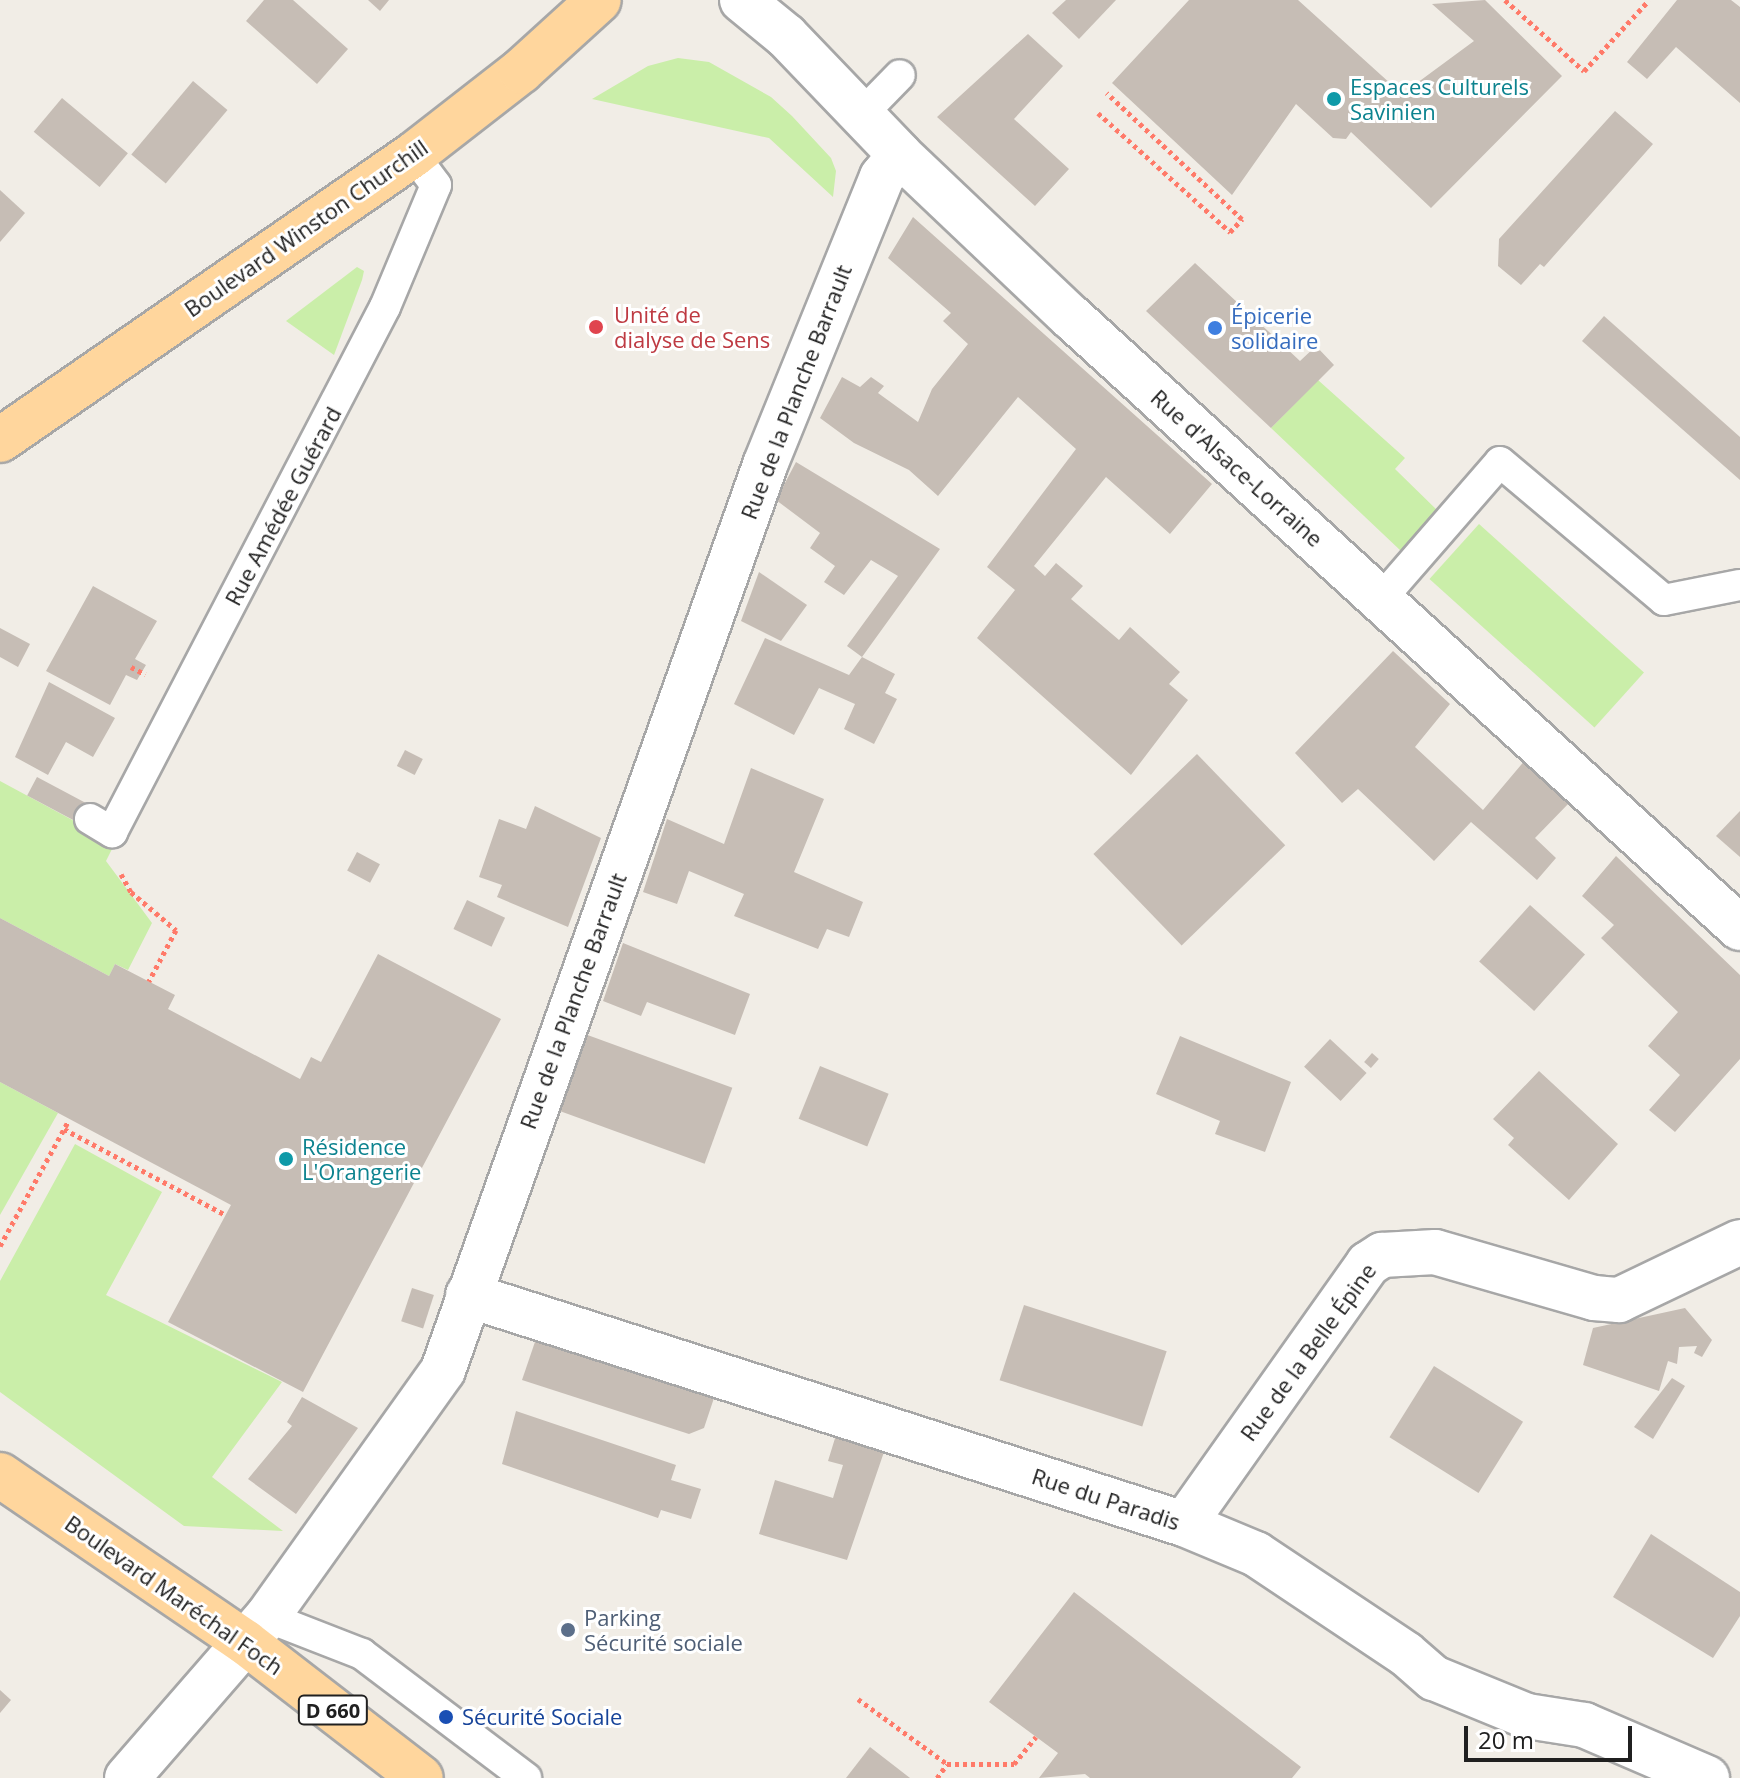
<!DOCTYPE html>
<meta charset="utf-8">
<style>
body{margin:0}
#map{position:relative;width:1740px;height:1778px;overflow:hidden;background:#f1ede6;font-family:"Open Sans",sans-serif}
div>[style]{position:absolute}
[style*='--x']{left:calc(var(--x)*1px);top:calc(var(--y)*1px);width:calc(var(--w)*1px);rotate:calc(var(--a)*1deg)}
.grass>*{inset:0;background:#caeea9;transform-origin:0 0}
.building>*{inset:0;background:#c6bdb5;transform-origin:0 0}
.path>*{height:5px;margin-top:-2.5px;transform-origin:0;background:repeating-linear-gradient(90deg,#ff7a69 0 4px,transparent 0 8px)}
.roads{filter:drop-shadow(2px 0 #a7a7a7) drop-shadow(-2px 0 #a7a7a7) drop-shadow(0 2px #a7a7a7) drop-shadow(0 -2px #a7a7a7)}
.service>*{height:30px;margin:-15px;padding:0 15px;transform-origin:15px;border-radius:15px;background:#fff}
.minor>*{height:44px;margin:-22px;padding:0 22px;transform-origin:22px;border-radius:22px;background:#fff}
.tertiary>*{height:44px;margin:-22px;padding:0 22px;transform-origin:22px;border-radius:22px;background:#fff}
.primary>*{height:44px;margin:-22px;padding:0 22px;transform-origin:22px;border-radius:22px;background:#ffd69d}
.dots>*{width:22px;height:22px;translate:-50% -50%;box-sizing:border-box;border:4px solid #fff;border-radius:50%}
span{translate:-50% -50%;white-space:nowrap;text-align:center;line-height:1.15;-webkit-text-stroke:6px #fff;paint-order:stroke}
.shield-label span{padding:2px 6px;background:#fff;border:2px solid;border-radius:6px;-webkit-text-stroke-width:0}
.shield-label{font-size:20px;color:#202020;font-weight:700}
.culture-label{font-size:22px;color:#0d838f}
.left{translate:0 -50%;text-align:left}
.street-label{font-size:22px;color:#202020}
.health-label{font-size:22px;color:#be3a42}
.shop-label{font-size:22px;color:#366cbe}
.service-label{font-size:22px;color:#4e5e75}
.transit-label{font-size:22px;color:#164399}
.scale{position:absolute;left:1464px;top:1726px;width:168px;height:36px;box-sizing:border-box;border:4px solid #202020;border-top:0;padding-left:10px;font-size:24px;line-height:28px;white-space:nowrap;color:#202020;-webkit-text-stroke:6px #fff;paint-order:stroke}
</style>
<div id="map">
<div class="grass">
<i style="clip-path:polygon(678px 58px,709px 62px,771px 97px,792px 116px,831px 158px,836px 171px,833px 197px,769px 138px,592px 99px,648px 66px)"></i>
<i style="clip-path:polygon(357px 267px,364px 271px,362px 280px,334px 355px,286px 321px)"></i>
<i style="clip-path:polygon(1318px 380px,1405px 458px,1395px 469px,1439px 512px,1401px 551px,1271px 428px)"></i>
<i style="left:1479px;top:524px;width:222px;height:74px;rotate:42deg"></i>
<i style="clip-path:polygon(0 781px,115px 843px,106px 861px,152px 923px,128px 970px,115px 964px,109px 976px,0 918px)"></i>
<i style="clip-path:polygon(0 1082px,58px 1113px,0 1215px)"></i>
<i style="clip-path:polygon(75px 1144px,162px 1192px,106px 1295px,282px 1382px,212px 1477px,283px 1531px,184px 1526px,0 1392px,0 1281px)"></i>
</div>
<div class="building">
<i style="clip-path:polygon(264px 0,293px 0,348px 49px,317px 84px,246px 21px)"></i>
<i style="clip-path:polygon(368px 0,389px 0,380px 11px)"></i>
<i style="clip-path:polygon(1066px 0,1116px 0,1079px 39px,1052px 13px)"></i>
<i style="clip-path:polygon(1189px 0,1298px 0,1402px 94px,1474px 41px,1432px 4px,1485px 0,1562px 76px,1431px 208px,1351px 132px,1346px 139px,1333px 138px,1296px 104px,1232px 195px,1112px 83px)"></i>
<i style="clip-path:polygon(1677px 0,1731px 0,1740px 7px,1740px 103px,1676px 47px,1647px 79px,1627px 62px)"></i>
<i style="clip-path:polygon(1028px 34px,1063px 66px,1014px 119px,1069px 169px,1035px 206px,937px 117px)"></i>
<i style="left:193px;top:81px;width:45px;height:96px;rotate:40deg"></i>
<i style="left:62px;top:98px;width:86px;height:44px;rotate:40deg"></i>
<i style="clip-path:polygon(1615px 111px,1653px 144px,1544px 267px,1540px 264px,1521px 285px,1498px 266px,1499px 239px)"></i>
<i style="clip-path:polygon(0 190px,25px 213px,0 242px)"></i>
<i style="clip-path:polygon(913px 217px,1212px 484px,1170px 534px,1106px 477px,1034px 566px,1045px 576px,1056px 563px,1083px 586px,1071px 599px,1119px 640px,1130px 627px,1180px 672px,1169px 684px,1188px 700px,1131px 775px,977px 638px,1015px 590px,987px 567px,1076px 449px,1018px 397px,938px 496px,909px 470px,854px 443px,820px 418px,842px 377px,860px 387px,871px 377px,884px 386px,878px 393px,918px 422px,932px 389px,968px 344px,943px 321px,951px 313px,888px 258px)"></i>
<i style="clip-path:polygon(1195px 263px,1300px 361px,1316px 346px,1334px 365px,1271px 428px,1146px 311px)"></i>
<i style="clip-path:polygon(1604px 316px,1740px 437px,1740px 480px,1582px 341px)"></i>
<i style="clip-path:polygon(796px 462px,940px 549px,862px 657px,847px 646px,898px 576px,871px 560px,844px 595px,824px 582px,835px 566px,810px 548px,820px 533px,776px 500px)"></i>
<i style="clip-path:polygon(759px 572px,807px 605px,781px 641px,741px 621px)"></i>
<i style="clip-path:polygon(93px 586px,157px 621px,135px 659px,146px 665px,137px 680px,126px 675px,110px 705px,46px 671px)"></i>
<i style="clip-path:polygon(0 628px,30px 644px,18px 667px,0 657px)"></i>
<i style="clip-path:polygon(765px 638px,849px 675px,862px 657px,895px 674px,885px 693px,897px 699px,874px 744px,844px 729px,855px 704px,819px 688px,794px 735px,734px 704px)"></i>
<i style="clip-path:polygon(1393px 651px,1450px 704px,1415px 747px,1483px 810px,1526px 759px,1570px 802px,1535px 838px,1556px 858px,1537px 880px,1471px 822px,1434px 861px,1358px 789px,1342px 803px,1295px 753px)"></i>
<i style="clip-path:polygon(49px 682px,115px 718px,93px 757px,66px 742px,48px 775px,15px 757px)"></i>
<i style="left:405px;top:750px;width:20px;height:18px;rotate:27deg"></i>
<i style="left:1197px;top:754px;width:127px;height:144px;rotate:46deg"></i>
<i style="clip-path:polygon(751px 768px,824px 799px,794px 872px,863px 902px,849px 937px,827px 929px,818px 949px,734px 916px,744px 894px,689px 871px,677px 904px,643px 892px,667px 819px,724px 844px)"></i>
<i style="left:37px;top:777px;width:67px;height:21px;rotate:28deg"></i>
<i style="clip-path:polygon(535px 806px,601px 838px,568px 927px,497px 897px,502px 885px,479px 877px,499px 819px,526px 829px)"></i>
<i style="clip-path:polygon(1740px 811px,1740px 857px,1716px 836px)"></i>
<i style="left:357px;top:852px;width:26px;height:21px;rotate:28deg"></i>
<i style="clip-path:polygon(1616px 856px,1740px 975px,1740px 1059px,1675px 1132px,1649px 1110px,1680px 1075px,1648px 1046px,1678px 1012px,1601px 938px,1614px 925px,1582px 896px)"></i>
<i style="left:467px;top:900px;width:42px;height:32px;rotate:25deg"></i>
<i style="left:1530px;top:905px;width:74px;height:76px;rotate:42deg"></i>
<i style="clip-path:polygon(0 918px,109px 976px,115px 964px,175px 995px,168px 1009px,300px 1079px,311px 1057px,321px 1062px,378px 954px,501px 1019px,303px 1392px,168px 1322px,231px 1205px,0 1082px)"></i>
<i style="clip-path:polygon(623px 943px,750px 994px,735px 1035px,647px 1002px,641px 1016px,603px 1001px)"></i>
<i style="left:582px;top:1033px;width:160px;height:81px;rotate:20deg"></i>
<i style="clip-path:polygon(1180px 1036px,1291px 1082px,1265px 1152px,1215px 1134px,1220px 1121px,1156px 1094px)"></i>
<i style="left:1330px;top:1039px;width:50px;height:38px;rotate:43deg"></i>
<i style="left:1372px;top:1053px;width:9px;height:12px;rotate:41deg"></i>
<i style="left:820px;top:1066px;width:74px;height:57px;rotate:22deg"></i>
<i style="clip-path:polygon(1539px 1071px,1618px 1144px,1569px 1200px,1508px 1145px,1514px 1138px,1493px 1119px)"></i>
<i style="left:412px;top:1288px;width:23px;height:35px;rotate:18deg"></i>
<i style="left:1024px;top:1305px;width:150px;height:79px;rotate:18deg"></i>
<i style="clip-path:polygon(1685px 1308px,1712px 1340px,1702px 1357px,1694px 1353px,1697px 1346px,1679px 1347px,1677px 1364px,1668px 1361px,1659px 1391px,1583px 1365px,1593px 1328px)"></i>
<i style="clip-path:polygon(537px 1336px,715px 1395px,704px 1428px,689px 1434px,522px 1380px)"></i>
<i style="left:1434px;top:1366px;width:105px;height:84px;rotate:32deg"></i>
<i style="clip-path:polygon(1672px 1378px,1685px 1386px,1653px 1439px,1634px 1427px)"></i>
<i style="clip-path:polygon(302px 1397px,358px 1428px,296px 1514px,248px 1479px,292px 1426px,287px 1422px)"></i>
<i style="clip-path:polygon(516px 1411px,676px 1465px,671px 1480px,701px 1489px,691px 1519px,661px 1510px,658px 1518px,502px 1464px)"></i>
<i style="clip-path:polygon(836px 1435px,884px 1452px,847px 1560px,759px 1534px,775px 1480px,833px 1498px,843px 1465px,828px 1461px)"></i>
<i style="clip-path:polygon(1651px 1534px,1740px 1592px,1740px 1616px,1713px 1658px,1613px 1597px)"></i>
<i style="clip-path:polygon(1074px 1592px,1301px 1767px,1292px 1778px,1090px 1778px,1085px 1774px,1039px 1778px,1058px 1753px,989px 1702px)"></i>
<i style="clip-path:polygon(0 1690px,11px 1700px,0 1713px)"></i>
<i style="clip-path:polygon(870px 1747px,910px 1778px,846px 1778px)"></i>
</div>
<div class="path">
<i style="--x:1505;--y:0;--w:106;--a:41.9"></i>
<i style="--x:1584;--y:71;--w:96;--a:-47.5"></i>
<i style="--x:1098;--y:113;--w:178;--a:42"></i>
<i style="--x:1230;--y:232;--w:18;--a:-47"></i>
<i style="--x:1242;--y:219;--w:185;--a:-137"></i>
<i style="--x:131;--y:667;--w:16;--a:27"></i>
<i style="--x:121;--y:874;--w:21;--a:61"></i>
<i style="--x:131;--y:892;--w:59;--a:40.2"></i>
<i style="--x:176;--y:930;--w:58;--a:117.9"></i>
<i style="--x:64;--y:1129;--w:181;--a:28"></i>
<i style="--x:0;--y:1246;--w:141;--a:-61.3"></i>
<i style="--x:858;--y:1699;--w:110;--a:36.1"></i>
<i style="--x:947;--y:1764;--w:67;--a:0"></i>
<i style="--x:1014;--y:1764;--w:35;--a:-51"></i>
<i style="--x:937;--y:1778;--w:17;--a:-54"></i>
</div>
<div class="roads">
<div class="service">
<i style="--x:862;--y:114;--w:54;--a:-45.7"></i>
<i style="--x:1381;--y:599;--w:181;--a:-49"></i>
<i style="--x:1500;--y:462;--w:214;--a:40.1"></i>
<i style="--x:1664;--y:600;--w:77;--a:-11.2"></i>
<i style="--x:90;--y:819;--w:26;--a:31"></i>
<i style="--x:112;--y:832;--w:592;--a:-62.53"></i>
<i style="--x:385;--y:307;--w:132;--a:-67.3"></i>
<i style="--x:436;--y:185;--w:38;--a:-127"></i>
<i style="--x:267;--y:1617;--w:102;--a:21.3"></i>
<i style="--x:362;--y:1654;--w:206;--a:37.1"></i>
</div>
<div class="minor">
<i style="--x:468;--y:1295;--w:752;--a:17.74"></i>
<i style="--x:1184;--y:1524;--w:78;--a:22.6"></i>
<i style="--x:1256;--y:1554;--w:180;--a:33.7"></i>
<i style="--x:1406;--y:1654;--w:37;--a:41"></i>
<i style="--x:1434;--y:1678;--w:100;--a:22.2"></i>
<i style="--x:1527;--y:1716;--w:58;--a:9"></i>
<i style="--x:1584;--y:1725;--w:134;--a:23.3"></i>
<i style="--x:1184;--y:1524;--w:319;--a:-54.7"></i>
<i style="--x:1368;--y:1264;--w:17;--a:-33"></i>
<i style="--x:1382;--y:1255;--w:53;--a:-3.2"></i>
<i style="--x:1435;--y:1252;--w:166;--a:16.1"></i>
<i style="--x:1594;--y:1298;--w:25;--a:5"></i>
<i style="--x:1619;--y:1300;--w:134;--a:-25.6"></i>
<i style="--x:127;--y:1778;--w:213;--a:-49"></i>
<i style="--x:267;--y:1617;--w:303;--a:-54.5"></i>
<i style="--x:443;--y:1370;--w:961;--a:-70.41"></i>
<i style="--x:765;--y:465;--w:311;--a:-67.9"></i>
<i style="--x:882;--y:177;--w:28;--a:-51"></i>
</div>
<div class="tertiary">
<i style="--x:742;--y:0;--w:57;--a:39.3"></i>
<i style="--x:786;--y:36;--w:165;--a:46.2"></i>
<i style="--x:900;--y:155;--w:236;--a:43.5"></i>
<i style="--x:1071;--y:317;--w:906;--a:42.41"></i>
</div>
<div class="primary">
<i style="--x:0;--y:440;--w:502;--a:-34.61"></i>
<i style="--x:413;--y:155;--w:137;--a:-37.9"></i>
<i style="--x:521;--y:71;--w:105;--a:-42.3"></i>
<i style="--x:0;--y:1475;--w:297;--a:34.3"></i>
<i style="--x:245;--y:1642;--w:222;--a:37.7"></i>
</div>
</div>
<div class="dots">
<i style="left:1334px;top:99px;background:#0f9aa8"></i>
<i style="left:596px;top:327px;background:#e0444e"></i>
<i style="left:1215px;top:328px;background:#3f7fe0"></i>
<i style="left:286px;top:1159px;background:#0f9aa8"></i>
<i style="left:568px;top:1630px;background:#5c6f8a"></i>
<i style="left:446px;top:1717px;background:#1a4fb4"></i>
</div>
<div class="shield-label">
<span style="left:333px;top:1710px">D 660</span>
</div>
<div class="culture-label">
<span class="left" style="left:1350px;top:99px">Espaces Culturels<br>Savinien</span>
<span class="left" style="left:302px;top:1159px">Résidence<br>L'Orangerie</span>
</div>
<div class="street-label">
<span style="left:306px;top:228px;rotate:-35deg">Boulevard Winston Churchill</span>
<span style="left:796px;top:392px;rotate:-69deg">Rue de la Planche Barrault</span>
<span style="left:1237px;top:468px;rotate:42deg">Rue d'Alsace-Lorraine</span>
<span style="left:283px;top:506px;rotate:-62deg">Rue Amédée Guérard</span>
<span style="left:573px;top:1001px;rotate:-70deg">Rue de la Planche Barrault</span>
<span style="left:1308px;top:1352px;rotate:-54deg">Rue de la Belle Épine</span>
<span style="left:1106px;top:1499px;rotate:18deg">Rue du Paradis</span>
<span style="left:174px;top:1595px;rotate:35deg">Boulevard Maréchal Foch</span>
</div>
<div class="health-label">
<span class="left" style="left:614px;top:327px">Unité de<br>dialyse de Sens</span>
</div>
<div class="shop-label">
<span class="left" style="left:1231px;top:328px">Épicerie<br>solidaire</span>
</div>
<div class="service-label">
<span class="left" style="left:584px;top:1630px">Parking<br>Sécurité sociale</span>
</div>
<div class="transit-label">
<span class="left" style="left:462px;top:1717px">Sécurité Sociale</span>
</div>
<div class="scale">20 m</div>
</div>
